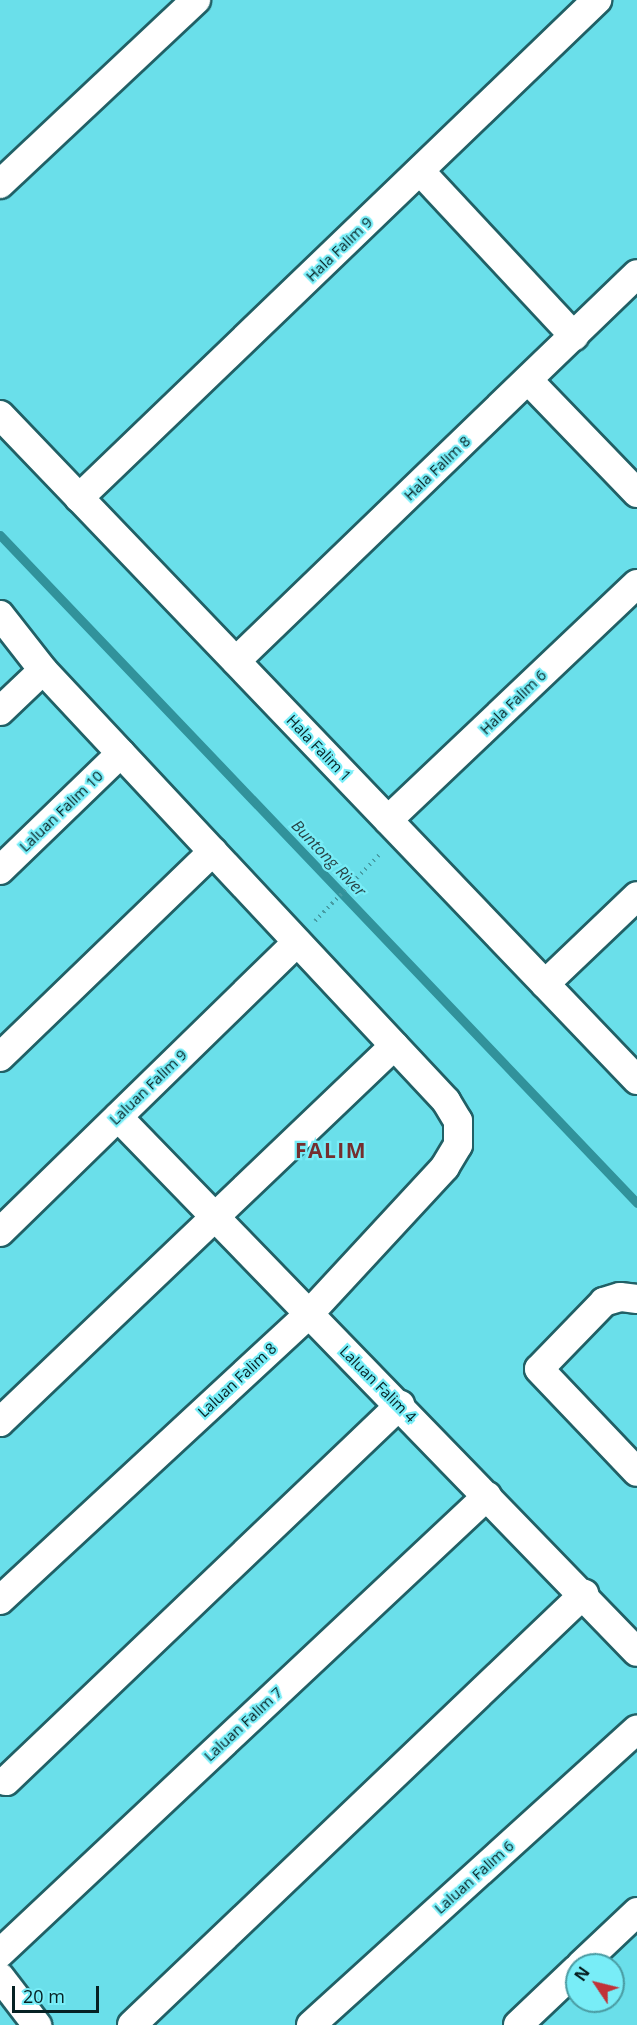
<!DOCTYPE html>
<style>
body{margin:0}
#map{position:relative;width:637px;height:2025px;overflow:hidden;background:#6adfea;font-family:"Open Sans",sans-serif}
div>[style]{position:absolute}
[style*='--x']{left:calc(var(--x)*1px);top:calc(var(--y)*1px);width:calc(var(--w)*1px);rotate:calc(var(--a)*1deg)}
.stream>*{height:9px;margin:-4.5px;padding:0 4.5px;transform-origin:4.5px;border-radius:4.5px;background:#31929b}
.path>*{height:4px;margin-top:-2px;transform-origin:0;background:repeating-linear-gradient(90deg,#479ca4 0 1.5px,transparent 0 6px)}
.roads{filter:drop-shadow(2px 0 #216066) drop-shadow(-2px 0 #216066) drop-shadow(0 2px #216066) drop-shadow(0 -2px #216066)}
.minor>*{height:28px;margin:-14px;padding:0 14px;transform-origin:14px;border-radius:14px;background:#fff}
span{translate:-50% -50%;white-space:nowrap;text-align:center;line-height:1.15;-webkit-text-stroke:4.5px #78edf7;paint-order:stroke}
.street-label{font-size:15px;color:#062123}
.water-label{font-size:16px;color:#284548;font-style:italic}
.district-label{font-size:21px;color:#752e2e;font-weight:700;letter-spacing:1.5px}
.north{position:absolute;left:565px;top:1953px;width:60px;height:60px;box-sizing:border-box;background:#78edf7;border:2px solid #4a9ba2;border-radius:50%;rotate:305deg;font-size:16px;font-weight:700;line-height:24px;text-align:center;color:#062123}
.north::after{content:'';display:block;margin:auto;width:21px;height:27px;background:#c13238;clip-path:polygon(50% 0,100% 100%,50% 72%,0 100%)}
.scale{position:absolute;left:12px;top:1986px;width:87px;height:27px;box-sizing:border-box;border:3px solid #062123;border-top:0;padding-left:8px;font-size:18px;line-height:21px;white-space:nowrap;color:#062123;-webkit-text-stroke:4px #78edf7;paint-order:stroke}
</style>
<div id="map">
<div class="stream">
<i style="--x:0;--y:535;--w:923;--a:46.36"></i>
</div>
<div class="path">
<i style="--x:315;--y:921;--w:95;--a:-45.9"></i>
</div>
<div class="roads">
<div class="minor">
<i style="--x:420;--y:171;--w:226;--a:47"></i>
<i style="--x:0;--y:184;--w:269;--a:-43.2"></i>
<i style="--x:528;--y:380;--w:157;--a:46"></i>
<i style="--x:0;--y:415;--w:921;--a:46.23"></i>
<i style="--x:79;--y:498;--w:719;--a:-43.87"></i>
<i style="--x:0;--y:615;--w:70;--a:52"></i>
<i style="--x:43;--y:670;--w:590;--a:46.92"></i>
<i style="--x:446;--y:1101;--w:23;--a:59"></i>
<i style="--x:458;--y:1121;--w:24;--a:90"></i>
<i style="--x:458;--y:1145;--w:26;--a:121"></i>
<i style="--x:445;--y:1167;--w:200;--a:132.8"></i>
<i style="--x:309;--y:1314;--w:421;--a:137.2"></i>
<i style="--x:236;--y:661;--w:557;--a:-43.98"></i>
<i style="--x:0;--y:711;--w:59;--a:-43.6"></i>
<i style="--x:388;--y:820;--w:343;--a:-43.5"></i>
<i style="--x:0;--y:870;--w:168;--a:-44"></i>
<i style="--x:545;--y:984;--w:127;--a:-43.7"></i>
<i style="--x:0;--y:1057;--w:296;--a:-44"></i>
<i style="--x:118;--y:1117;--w:745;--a:45.87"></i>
<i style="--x:0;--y:1232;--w:415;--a:-44.3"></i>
<i style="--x:637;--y:1299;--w:17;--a:-173"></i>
<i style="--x:620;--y:1297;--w:17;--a:163"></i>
<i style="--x:604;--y:1302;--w:93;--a:134.1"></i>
<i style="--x:539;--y:1369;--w:142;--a:46.4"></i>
<i style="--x:0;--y:1422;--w:545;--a:-43.66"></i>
<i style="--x:6;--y:1781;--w:545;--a:-43.66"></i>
<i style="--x:0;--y:1953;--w:668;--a:-43.18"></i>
<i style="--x:581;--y:1965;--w:77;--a:-43.4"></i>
<i style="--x:0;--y:1977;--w:61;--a:52.4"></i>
<i style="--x:132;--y:2025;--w:625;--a:-43.64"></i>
<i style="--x:311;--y:2025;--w:440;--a:-42.2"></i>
<i style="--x:518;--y:2025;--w:81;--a:-43.5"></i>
</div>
</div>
<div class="street-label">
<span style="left:339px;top:249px;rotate:-44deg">Hala Falim 9</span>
<span style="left:437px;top:468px;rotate:-44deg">Hala Falim 8</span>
<span style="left:513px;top:702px;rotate:-44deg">Hala Falim 6</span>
<span style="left:319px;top:748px;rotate:46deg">Hala Falim 1</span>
<span style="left:61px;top:811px;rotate:-44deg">Laluan Falim 10</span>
<span style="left:148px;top:1087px;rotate:-44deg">Laluan Falim 9</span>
<span style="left:237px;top:1380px;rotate:-43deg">Laluan Falim 8</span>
<span style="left:378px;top:1384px;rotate:45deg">Laluan Falim 4</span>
<span style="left:243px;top:1724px;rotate:-43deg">Laluan Falim 7</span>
<span style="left:474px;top:1877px;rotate:-42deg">Laluan Falim 6</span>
</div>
<div class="water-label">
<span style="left:329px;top:858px;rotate:46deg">Buntong River</span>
</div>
<div class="district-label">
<span style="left:331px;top:1150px">FALIM</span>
</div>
<div class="north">N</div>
<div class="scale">20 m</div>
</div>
